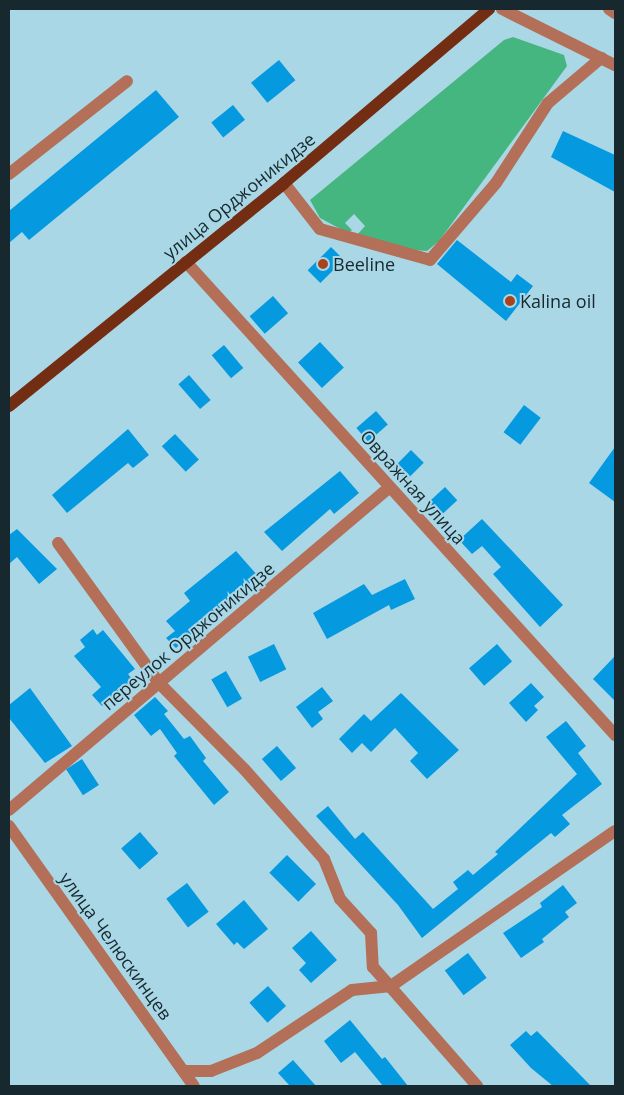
<!DOCTYPE html>
<meta charset="utf-8">
<style>
body{margin:0}
#map{position:relative;width:624px;height:1095px;overflow:hidden;background:#a9d7e6;font-family:"Open Sans",sans-serif}
div>[style]{position:absolute}
[style*='--x']{left:calc(var(--x)*1px);top:calc(var(--y)*1px);width:calc(var(--w)*1px);rotate:calc(var(--a)*1deg)}
.green>*{inset:0;background:#46b681}
.building>*{inset:0;background:#0599e0;transform-origin:0 0}
.minor>*{height:12px;margin:-6px;padding:0 6px;transform-origin:6px;border-radius:6px;background:#b36f57}
.major>*{height:12px;margin:-6px;padding:0 6px;transform-origin:6px;border-radius:6px;background:#732d12}
.dots>*{width:14px;height:14px;translate:-50% -50%;box-sizing:border-box;border:2px solid #a9d7e6;border-radius:50%}
span{translate:-50% -50%;white-space:nowrap;text-align:center;line-height:1.15;-webkit-text-stroke:4px #a9d7e6;paint-order:stroke}
.street-label{font-size:18px;color:#17292f}
.poi-label{font-size:18px;color:#17292f}
.left{translate:0 -50%;text-align:left}
.frame{position:absolute;inset:0;border:10px solid #17292f;pointer-events:none}
</style>
<div id="map">
<div class="green">
<i style="clip-path:polygon(513px 37px,564px 55px,567px 66px,439px 241px,427px 251px,414px 250px,356px 236px,365px 226px,354px 214px,345px 223px,352px 230px,348px 233px,320px 218px,310px 200px,504px 40px)"></i>
</div>
<div class="building">
<i style="left:279px;top:60px;width:26px;height:36px;rotate:51deg"></i>
<i style="clip-path:polygon(156px 90px,179px 117px,29px 240px,22px 232px,9px 243px,9px 211px)"></i>
<i style="left:233px;top:105px;width:19px;height:28px;rotate:51deg"></i>
<i style="clip-path:polygon(563px 131px,615px 155px,615px 192px,551px 157px)"></i>
<i style="clip-path:polygon(457px 240px,511px 282px,517px 274px,533px 286px,506px 321px,437px 264px)"></i>
<i style="left:331px;top:247px;width:18px;height:33px;rotate:45deg"></i>
<i style="left:273px;top:296px;width:23px;height:31px;rotate:49deg"></i>
<i style="left:320px;top:342px;width:35px;height:30px;rotate:47deg"></i>
<i style="left:224px;top:345px;width:30px;height:16px;rotate:50deg"></i>
<i style="left:189px;top:375px;width:33px;height:14px;rotate:49deg"></i>
<i style="left:524px;top:405px;width:21px;height:34px;rotate:37deg"></i>
<i style="left:376px;top:411px;width:18px;height:26px;rotate:49deg"></i>
<i style="clip-path:polygon(128px 429px,149px 455px,133px 468px,128px 463px,67px 513px,52px 495px)"></i>
<i style="left:175px;top:434px;width:35px;height:18px;rotate:47deg"></i>
<i style="clip-path:polygon(615px 447px,615px 502px,589px 483px)"></i>
<i style="left:411px;top:450px;width:18px;height:25px;rotate:45deg"></i>
<i style="clip-path:polygon(340px 471px,359px 493px,334px 514px,330px 509px,282px 551px,264px 532px)"></i>
<i style="left:445px;top:487px;width:18px;height:25px;rotate:47deg"></i>
<i style="clip-path:polygon(482px 519px,563px 605px,540px 627px,493px 574px,501px 567px,482px 546px,472px 554px,459px 540px)"></i>
<i style="clip-path:polygon(17px 529px,57px 569px,39px 584px,17px 557px,9px 564px,9px 535px)"></i>
<i style="clip-path:polygon(236px 551px,258px 576px,176px 648px,166px 638px,175px 631px,166px 621px,190px 601px,184px 593px)"></i>
<i style="clip-path:polygon(405px 579px,415px 599px,391px 610px,389px 605px,327px 639px,313px 613px,364px 584px,372px 595px)"></i>
<i style="clip-path:polygon(93px 629px,97px 635px,103px 630px,135px 669px,128px 674px,133px 680px,102px 706px,92px 695px,101px 687px,74px 656px,85px 647px,80px 640px)"></i>
<i style="left:274px;top:644px;width:28px;height:29px;rotate:64deg"></i>
<i style="left:497px;top:644px;width:23px;height:37px;rotate:49deg"></i>
<i style="clip-path:polygon(615px 656px,615px 701px,593px 679px)"></i>
<i style="left:226px;top:671px;width:32px;height:17px;rotate:60deg"></i>
<i style="clip-path:polygon(531px 683px,544px 697px,534px 706px,538px 710px,526px 722px,509px 703px)"></i>
<i style="clip-path:polygon(322px 687px,333px 701px,318px 712px,323px 719px,312px 728px,296px 707px)"></i>
<i style="clip-path:polygon(30px 688px,72px 746px,45px 763px,9px 718px,9px 705px)"></i>
<i style="clip-path:polygon(401px 693px,459px 750px,427px 779px,410px 761px,418px 753px,395px 728px,371px 752px,362px 743px,352px 753px,339px 739px,364px 714px,371px 721px)"></i>
<i style="clip-path:polygon(155px 697px,168px 711px,164px 714px,184px 739px,190px 736px,206px 758px,203px 761px,229px 792px,214px 805px,174px 756px,177px 753px,160px 729px,151px 736px,134px 715px)"></i>
<i style="clip-path:polygon(566px 721px,586px 746px,578px 753px,602px 784px,562px 815px,570px 824px,555px 837px,551px 833px,422px 938px,398px 905px,316px 816px,328px 806px,355px 839px,363px 832px,433px 909px,458px 889px,453px 882px,468px 870px,473px 875px,498px 854px,495px 852px,577px 774px,546px 737px)"></i>
<i style="left:277px;top:746px;width:29px;height:20px;rotate:49deg"></i>
<i style="left:82px;top:759px;width:31px;height:19px;rotate:57deg"></i>
<i style="left:140px;top:832px;width:28px;height:25px;rotate:49deg"></i>
<i style="left:287px;top:855px;width:41px;height:25px;rotate:45deg"></i>
<i style="left:187px;top:883px;width:36px;height:26px;rotate:53deg"></i>
<i style="clip-path:polygon(563px 885px,577px 903px,565px 912px,569px 917px,542px 939px,544px 942px,521px 958px,503px 933px,542px 907px,540px 903px)"></i>
<i style="clip-path:polygon(244px 900px,268px 929px,244px 949px,237px 942px,234px 945px,216px 924px)"></i>
<i style="clip-path:polygon(311px 931px,337px 960px,311px 983px,299px 970px,306px 963px,292px 948px)"></i>
<i style="left:468px;top:953px;width:31px;height:29px;rotate:53deg"></i>
<i style="left:268px;top:986px;width:27px;height:25px;rotate:48deg"></i>
<i style="clip-path:polygon(350px 1020px,382px 1059px,385px 1057px,408px 1086px,383px 1086px,355px 1052px,341px 1063px,324px 1041px)"></i>
<i style="clip-path:polygon(526px 1031px,531px 1036px,537px 1031px,591px 1086px,553px 1086px,531px 1068px,510px 1045px)"></i>
<i style="clip-path:polygon(293px 1060px,316px 1086px,290px 1086px,278px 1073px)"></i>
</div>
<div class="minor">
<i style="--x:502;--y:9;--w:126;--a:26.4"></i>
<i style="--x:609;--y:9;--w:7;--a:34"></i>
<i style="--x:9;--y:174;--w:150;--a:-38.2"></i>
<i style="--x:284;--y:183;--w:58;--a:52"></i>
<i style="--x:320;--y:229;--w:114;--a:15.7"></i>
<i style="--x:430;--y:260;--w:101;--a:-49.4"></i>
<i style="--x:496;--y:183;--w:95;--a:-57"></i>
<i style="--x:548;--y:103;--w:70;--a:-40.3"></i>
<i style="--x:186;--y:262;--w:639;--a:47.79"></i>
<i style="--x:58;--y:543;--w:173;--a:54.2"></i>
<i style="--x:159;--y:683;--w:122;--a:45.3"></i>
<i style="--x:245;--y:770;--w:119;--a:48.4"></i>
<i style="--x:324;--y:859;--w:43;--a:68.2"></i>
<i style="--x:340;--y:899;--w:46;--a:47.6"></i>
<i style="--x:371;--y:933;--w:34;--a:87"></i>
<i style="--x:373;--y:967;--w:158;--a:48.8"></i>
<i style="--x:9;--y:810;--w:498;--a:-40.3"></i>
<i style="--x:9;--y:826;--w:319;--a:54.6"></i>
<i style="--x:184;--y:1071;--w:27;--a:0"></i>
<i style="--x:211;--y:1071;--w:49;--a:-21.4"></i>
<i style="--x:257;--y:1053;--w:114;--a:-33.6"></i>
<i style="--x:352;--y:990;--w:39;--a:-6"></i>
<i style="--x:391;--y:986;--w:272;--a:-34.7"></i>
</div>
<div class="major">
<i style="--x:9;--y:406;--w:354;--a:-39"></i>
<i style="--x:284;--y:183;--w:269;--a:-40.3"></i>
</div>
<div class="dots">
<i style="left:323px;top:264px;background:#aa431b"></i>
<i style="left:510px;top:301px;background:#aa431b"></i>
</div>
<div class="street-label">
<span style="left:239px;top:196px;rotate:-39deg">улица Орджоникидзе</span>
<span style="left:413px;top:487px;rotate:48deg">Овражная улица</span>
<span style="left:188px;top:636px;rotate:-40deg">переулок Орджоникидзе</span>
<span style="left:116px;top:946px;rotate:54deg">улица Челюскинцев</span>
</div>
<div class="poi-label">
<span class="left" style="left:333px;top:264px">Beeline</span>
<span class="left" style="left:520px;top:301px">Kalina oil</span>
</div>
<div class="frame"></div>
</div>
